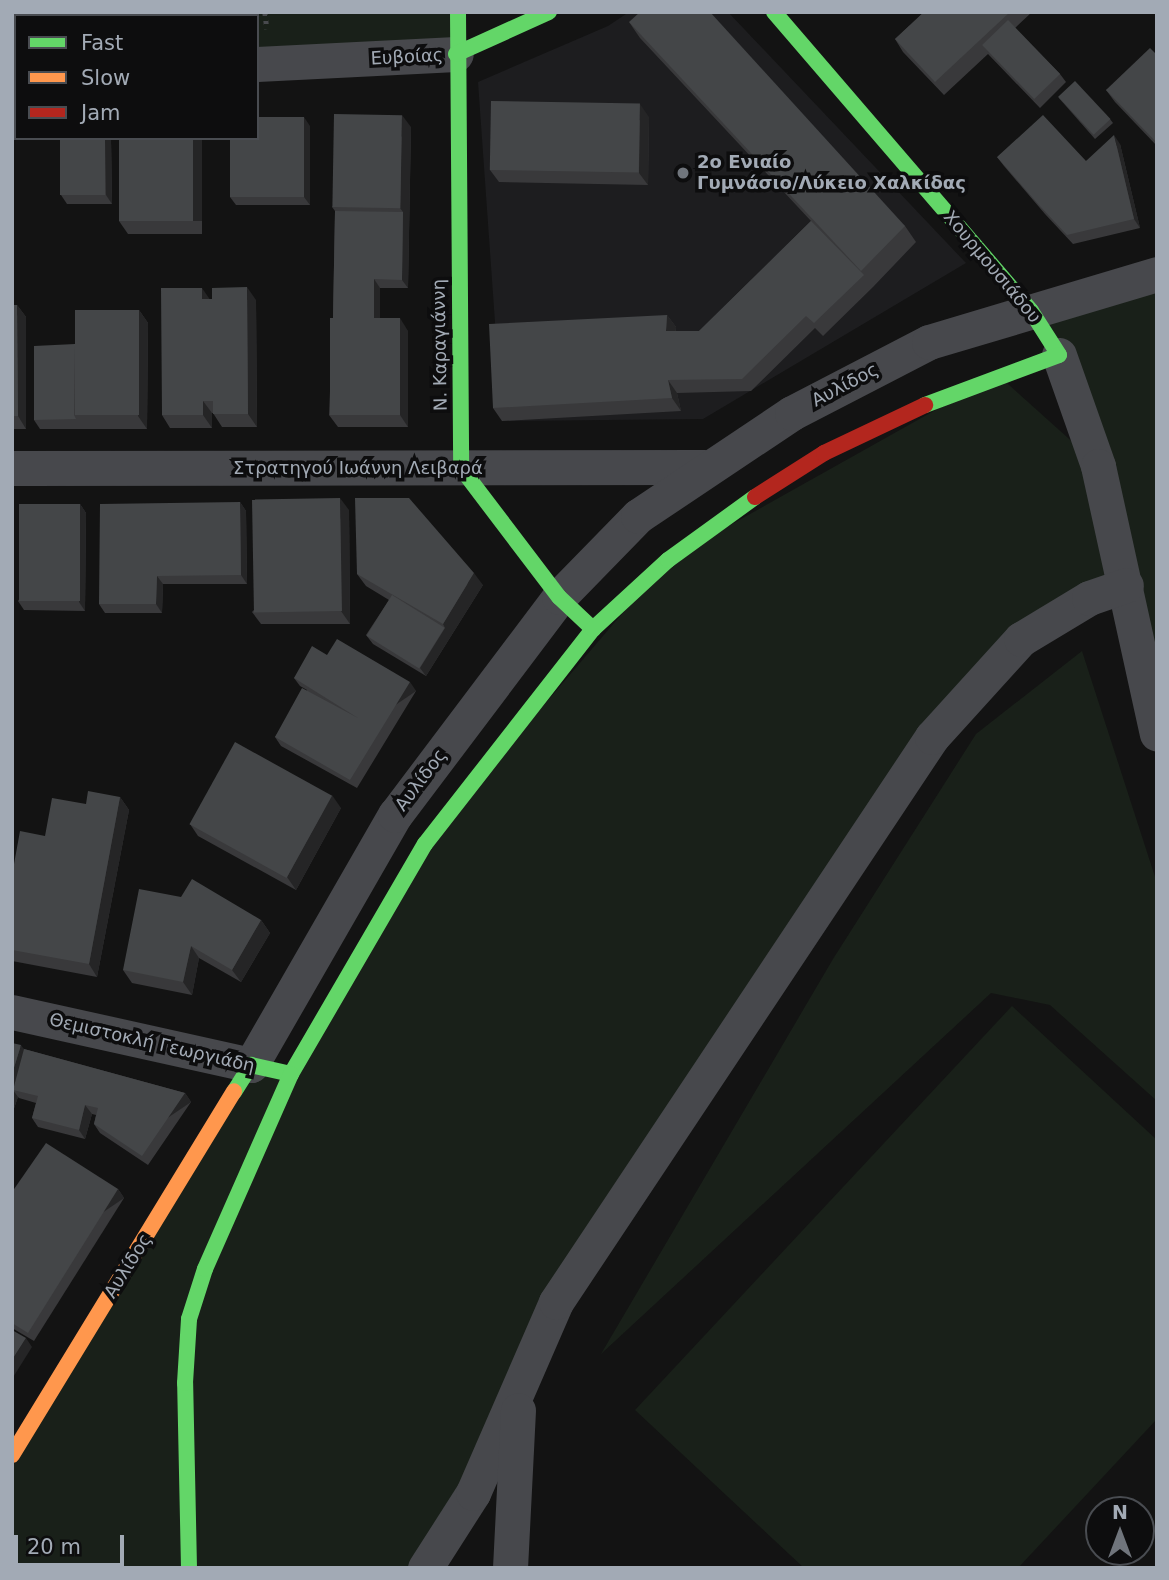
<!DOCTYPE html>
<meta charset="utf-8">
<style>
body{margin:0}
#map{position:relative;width:1169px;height:1580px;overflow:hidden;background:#131313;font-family:"DejaVu Sans",sans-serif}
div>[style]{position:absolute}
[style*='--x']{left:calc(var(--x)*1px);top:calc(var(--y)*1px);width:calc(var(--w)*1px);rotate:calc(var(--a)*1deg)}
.built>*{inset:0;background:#1d1d1f}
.green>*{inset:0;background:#192019}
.path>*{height:4.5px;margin-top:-2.25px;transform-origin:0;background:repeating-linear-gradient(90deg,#484a4e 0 3.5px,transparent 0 8.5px)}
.street>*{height:35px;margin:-17.5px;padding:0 17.5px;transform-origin:17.5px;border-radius:17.5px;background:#47484c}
.fast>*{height:16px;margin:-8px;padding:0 8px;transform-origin:8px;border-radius:8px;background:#63d668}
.slow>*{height:16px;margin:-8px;padding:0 8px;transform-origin:8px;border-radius:8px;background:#ff974d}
.jam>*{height:16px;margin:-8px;padding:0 8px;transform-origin:8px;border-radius:8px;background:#b3261e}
.wall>*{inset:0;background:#39393b}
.shaded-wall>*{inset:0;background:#252526;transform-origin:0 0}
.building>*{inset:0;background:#444648;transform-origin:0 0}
.dots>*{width:19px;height:19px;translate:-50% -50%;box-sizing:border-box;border:4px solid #0d0d0e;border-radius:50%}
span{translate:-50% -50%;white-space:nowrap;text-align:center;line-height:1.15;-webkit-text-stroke:7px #0d0d0e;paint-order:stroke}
.street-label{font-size:18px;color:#a2aab5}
.poi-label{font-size:18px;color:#a2aab5;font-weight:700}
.left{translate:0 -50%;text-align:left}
.frame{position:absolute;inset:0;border:14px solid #a2aab5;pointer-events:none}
.legend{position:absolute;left:14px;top:14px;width:245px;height:126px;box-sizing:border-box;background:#0d0d0e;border:2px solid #494c51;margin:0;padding:9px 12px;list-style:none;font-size:21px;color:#a2aab5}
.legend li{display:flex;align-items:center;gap:14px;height:35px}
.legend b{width:35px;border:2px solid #494c51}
.north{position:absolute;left:1085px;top:1496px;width:70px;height:70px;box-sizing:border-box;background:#0d0d0e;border:2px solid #494c51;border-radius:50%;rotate:0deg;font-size:19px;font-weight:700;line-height:28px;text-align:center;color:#a2aab5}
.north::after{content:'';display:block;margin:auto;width:24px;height:32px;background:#70757c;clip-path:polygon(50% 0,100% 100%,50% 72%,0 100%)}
.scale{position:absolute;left:14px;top:1535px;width:110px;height:32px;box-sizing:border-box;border:4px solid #a2aab5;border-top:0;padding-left:9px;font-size:21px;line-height:24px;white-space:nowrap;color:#a2aab5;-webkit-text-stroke:5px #0d0d0e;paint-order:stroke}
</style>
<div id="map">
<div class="built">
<i style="clip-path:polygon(629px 12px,728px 12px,966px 263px,703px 419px,502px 421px,478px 82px,608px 26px)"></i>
</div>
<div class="green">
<i style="clip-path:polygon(12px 12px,459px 12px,456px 54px,257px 62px,257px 16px,16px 16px,12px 71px)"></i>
<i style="clip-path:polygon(1157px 274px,1157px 701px,1126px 586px,1021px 639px,556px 1302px,425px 1568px,12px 1568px,12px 1455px,251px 1065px,291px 1074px,425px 844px,668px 560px,998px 375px,1097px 464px,1031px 311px)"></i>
<i style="clip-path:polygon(1082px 651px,1157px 883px,1157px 1101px,1050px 1005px,991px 993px,601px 1354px,833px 959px,976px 734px)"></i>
<i style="clip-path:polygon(1012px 1006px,1157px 1140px,1157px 1419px,1018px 1568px,804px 1568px,635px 1410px)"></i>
</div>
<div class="path">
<i style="--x:265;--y:12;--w:17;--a:83"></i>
</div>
<div class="street">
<i style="--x:117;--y:16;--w:73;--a:-3.1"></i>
<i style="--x:12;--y:20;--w:4;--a:0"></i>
<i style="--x:257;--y:64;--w:199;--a:-2.9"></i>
<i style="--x:12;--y:73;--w:4;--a:0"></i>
<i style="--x:1059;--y:355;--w:118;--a:70.6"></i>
<i style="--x:1098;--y:466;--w:274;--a:77.6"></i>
<i style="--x:12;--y:468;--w:692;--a:-0.08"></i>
<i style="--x:12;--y:1012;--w:245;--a:12.5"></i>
<i style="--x:251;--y:1065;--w:289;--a:-60.1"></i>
<i style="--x:395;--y:815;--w:273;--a:-53"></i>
<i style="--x:559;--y:597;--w:113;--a:-45.7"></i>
<i style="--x:638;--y:516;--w:185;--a:-33.8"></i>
<i style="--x:792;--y:413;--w:154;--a:-27.4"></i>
<i style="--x:929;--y:342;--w:238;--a:-16.6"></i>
<i style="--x:425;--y:1568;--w:89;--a:-57.4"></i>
<i style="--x:473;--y:1493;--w:208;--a:-66.5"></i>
<i style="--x:556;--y:1302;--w:679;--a:-56.36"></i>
<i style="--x:932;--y:737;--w:132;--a:-47.8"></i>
<i style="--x:1021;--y:639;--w:79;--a:-31.1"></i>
<i style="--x:1089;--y:598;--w:39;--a:-19"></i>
<i style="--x:510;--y:1568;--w:158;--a:-87.1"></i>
</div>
<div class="fast">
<i style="--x:458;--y:12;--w:456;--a:89.6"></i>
<i style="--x:461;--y:468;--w:162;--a:52.8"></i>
<i style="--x:559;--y:597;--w:47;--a:43.3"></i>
<i style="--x:774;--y:12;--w:394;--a:49.3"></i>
<i style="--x:1031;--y:311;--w:52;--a:57.5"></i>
<i style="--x:1059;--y:355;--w:143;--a:159.5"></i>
<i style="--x:456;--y:54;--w:102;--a:-24.3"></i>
<i style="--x:234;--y:1092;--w:32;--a:-58"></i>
<i style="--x:251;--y:1065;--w:41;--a:12.7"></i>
<i style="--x:291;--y:1074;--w:266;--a:-59.8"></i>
<i style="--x:425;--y:844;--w:273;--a:-52"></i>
<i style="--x:593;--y:629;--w:102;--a:-42.6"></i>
<i style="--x:668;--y:560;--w:107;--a:-35.9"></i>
<i style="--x:189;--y:1568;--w:185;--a:-91.2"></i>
<i style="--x:185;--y:1383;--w:64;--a:-86.4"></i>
<i style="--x:189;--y:1319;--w:52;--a:-72.3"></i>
<i style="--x:205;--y:1269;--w:213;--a:-66.2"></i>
</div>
<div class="slow">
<i style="--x:12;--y:1455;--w:426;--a:-58.6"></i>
</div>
<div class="jam">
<i style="--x:755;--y:497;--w:82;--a:-32.5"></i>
<i style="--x:824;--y:453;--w:112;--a:-25.4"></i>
</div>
<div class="wall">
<i style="clip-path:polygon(924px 12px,1032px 12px,1015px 28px,1060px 74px,1066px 82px,1040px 108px,988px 54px,944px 95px,903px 52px,895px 39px)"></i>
<i style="clip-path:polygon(629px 22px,905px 226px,916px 242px,873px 287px,823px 336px,815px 328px,751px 391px,677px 393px,681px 411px,502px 421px,493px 408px,667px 315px,676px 327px,676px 331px,699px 331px,811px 221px,640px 38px)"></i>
<i style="clip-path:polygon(1157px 55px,1157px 146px,1115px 102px,1106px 90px)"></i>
<i style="clip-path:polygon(1058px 97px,1110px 119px,1113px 123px,1095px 139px)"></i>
<i style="clip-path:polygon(649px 117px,648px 185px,499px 182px,490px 170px)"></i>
<i style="clip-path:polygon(310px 126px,310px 205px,236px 205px,230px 197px)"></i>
<i style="clip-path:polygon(411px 127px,408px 288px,380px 288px,380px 318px,408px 331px,408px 427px,338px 427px,329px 415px,333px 318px,335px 211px,332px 207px)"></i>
<i style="clip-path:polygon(60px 138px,111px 138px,112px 204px,67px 204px,61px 195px)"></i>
<i style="clip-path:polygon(119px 138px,202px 138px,202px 234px,128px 234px,119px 221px)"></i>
<i style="clip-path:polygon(1120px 144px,1140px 228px,1073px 244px,1045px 214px,1004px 166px,997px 157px,1086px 161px)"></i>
<i style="clip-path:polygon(209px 299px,256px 300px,257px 427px,222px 427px,213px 413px,212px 413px,212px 428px,170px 428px,162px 415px)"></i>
<i style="clip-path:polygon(12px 305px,17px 305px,26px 317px,26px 429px,12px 429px)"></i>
<i style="clip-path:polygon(139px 310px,148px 323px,147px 429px,40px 429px,34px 420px,75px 344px)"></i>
<i style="clip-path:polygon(240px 502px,246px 511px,247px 584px,163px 584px,162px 613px,105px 613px,99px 604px)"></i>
<i style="clip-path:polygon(80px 504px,86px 513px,85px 611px,24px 610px,18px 601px)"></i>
<i style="clip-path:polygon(349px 510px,350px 624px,261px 624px,252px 612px)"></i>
<i style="clip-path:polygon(357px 574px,483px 585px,426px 676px,373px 644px,366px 635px,389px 600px,366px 586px)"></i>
<i style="clip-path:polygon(327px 655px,416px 691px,357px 788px,281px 746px,275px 737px,307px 690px,300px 686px,294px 678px)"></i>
<i style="clip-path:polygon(120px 797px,129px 810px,97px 977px,12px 961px,12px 875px,86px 804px)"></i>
<i style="clip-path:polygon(341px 808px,296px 890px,198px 836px,190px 824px)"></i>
<i style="clip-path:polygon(261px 920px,270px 933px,241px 982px,199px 958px,192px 995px,132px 983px,123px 970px)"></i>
<i style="clip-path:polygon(12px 1043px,24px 1049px,185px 1093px,191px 1102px,148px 1165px,100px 1133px,94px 1124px,96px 1115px,92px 1114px,85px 1139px,38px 1127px,32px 1118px,36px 1103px,19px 1098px,18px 1097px,12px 1114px)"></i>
<i style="clip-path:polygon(118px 1189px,124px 1198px,34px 1341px,12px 1328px,12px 1192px)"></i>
</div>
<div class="shaded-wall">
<i style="clip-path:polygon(640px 104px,649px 117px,648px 185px,639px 173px)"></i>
<i style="clip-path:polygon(402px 115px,411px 127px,408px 288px,402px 280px,403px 212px,400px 208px)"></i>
<i style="clip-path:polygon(304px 117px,310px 126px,310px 205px,304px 197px)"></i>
<i style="clip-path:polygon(1114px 135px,1120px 144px,1140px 228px,1134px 219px)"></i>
<i style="clip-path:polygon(105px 138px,111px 138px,112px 204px,106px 195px)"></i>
<i style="left:193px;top:138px;width:9px;height:83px"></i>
<i style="clip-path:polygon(374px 279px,380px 288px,380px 331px,374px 322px)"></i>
<i style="clip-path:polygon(247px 287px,256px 300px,257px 427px,248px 414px)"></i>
<i style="clip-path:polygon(202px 288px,211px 301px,202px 299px)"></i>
<i style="clip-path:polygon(17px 305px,26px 317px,26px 429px,18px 416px)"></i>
<i style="clip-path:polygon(139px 310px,148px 323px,147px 429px,138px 416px)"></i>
<i style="clip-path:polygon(667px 315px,676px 327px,675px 344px,666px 331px)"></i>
<i style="clip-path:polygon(400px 318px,408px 331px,408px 427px,400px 415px)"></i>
<i style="clip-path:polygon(668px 380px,677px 393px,681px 411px,672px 398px)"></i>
<i style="clip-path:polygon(203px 401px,212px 413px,212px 428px,203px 415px)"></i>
<i style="clip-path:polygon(340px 498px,349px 510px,350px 624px,341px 611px)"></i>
<i style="clip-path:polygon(240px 502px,246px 511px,247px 584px,241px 575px)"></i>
<i style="clip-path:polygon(80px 504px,86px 513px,85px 611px,79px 602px)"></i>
<i style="clip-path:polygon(474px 573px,483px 585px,426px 676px,420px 668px,445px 628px,443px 624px)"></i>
<i style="clip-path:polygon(157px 576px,163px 584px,162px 613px,156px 604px)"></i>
<i style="left:410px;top:682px;width:11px;height:115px;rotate:56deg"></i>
<i style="clip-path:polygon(332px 795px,341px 808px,296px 890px,287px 877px)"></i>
<i style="clip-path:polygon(120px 797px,129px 810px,97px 977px,89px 964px)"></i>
<i style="clip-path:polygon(261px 920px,270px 933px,241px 982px,232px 970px)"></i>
<i style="clip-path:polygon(191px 946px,199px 958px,192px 995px,183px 982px)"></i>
<i style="clip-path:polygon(21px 1045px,30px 1058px,13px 1090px,18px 1097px,12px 1114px,12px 1074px)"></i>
<i style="left:185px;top:1093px;width:11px;height:76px;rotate:56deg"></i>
<i style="clip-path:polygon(85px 1105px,92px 1114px,85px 1139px,79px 1130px)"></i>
<i style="left:118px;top:1189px;width:11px;height:170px;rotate:56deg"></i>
<i style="clip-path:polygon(26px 1338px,32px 1347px,12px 1379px,12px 1360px)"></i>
</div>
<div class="building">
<i style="clip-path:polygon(640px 12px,710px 12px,905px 226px,861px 271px,629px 22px)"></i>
<i style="clip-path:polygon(924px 12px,1010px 12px,935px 82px,895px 39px)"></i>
<i style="left:1008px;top:20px;width:75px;height:36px;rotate:46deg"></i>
<i style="clip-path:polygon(1150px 48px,1157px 55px,1157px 143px,1106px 90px)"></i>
<i style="left:1075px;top:81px;width:52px;height:23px;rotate:47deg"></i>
<i style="left:491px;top:101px;width:149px;height:69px;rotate:1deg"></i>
<i style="left:334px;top:114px;width:68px;height:93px;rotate:1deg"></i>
<i style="clip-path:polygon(1043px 115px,1086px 161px,1114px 135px,1134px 219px,1067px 235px,1039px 205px,997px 157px)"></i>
<i style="clip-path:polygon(257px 117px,304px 117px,304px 197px,230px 197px,230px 138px,257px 138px)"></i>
<i style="left:60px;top:138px;width:45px;height:57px"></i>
<i style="left:119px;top:138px;width:74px;height:83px"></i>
<i style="clip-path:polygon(335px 211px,403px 212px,402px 280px,374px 279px,374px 318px,333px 318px)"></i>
<i style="clip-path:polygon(811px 221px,864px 275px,814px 323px,806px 316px,742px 379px,668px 380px,672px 398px,493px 408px,489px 324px,667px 315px,666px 331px,699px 331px)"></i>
<i style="clip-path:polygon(247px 287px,248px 414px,213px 414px,213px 401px,203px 401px,203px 415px,162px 415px,161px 288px,202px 288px,202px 299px,212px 299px,212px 288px)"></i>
<i style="clip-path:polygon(12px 305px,17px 305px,18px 416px,12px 416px)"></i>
<i style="left:75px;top:310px;width:64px;height:105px"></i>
<i style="left:330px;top:318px;width:70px;height:97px"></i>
<i style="clip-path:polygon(75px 344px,74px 415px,76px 419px,34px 420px,34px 346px)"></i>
<i style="left:340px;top:498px;width:113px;height:88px;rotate:89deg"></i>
<i style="clip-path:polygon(355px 498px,409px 498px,474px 573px,443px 624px,357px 574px)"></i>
<i style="clip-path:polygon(240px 502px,241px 575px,157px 576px,156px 604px,99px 604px,100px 504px)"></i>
<i style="left:19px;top:504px;width:61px;height:97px"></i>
<i style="left:392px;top:595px;width:62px;height:48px;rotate:32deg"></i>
<i style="clip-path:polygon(337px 639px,410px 682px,350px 780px,275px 737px,302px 688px,358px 718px,294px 678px,312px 646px,327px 655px)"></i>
<i style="left:235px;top:742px;width:111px;height:94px;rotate:29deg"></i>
<i style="clip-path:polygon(88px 791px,120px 797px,89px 964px,12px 950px,12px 875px,20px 831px,45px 836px,52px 798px,86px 804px)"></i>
<i style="clip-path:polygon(192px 879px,261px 920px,232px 970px,191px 946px,183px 982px,123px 970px,139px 889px,181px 897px)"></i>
<i style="clip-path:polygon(12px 1043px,21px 1045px,12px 1074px)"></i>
<i style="clip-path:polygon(24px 1049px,185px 1093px,142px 1156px,94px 1124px,98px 1108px,85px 1105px,79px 1130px,32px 1118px,38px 1096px,13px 1090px)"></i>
<i style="clip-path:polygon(46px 1143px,118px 1189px,28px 1333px,12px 1323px,12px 1192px)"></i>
<i style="clip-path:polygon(12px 1330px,26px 1338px,12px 1360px)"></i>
</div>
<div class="dots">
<i style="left:683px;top:173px;background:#70757c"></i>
</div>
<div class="street-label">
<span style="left:407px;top:57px;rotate:-3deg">Ευβοίας</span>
<span style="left:992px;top:267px;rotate:50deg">Χουρμουσιάδου</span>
<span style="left:440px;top:345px;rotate:-91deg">Ν. Καραγιάννη</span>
<span style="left:845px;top:385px;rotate:-28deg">Αυλίδος</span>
<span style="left:358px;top:468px">Στρατηγού Ιωάννη Λειβαρά</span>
<span style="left:421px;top:780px;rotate:-53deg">Αυλίδος</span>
<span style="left:152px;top:1043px;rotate:13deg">Θεμιστοκλή Γεωργιάδη</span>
<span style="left:128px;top:1266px;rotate:-58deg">Αυλίδος</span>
</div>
<div class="poi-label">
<span class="left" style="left:697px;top:173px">2ο Ενιαίο<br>Γυμνάσιο/Λύκειο Χαλκίδας</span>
</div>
<div class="frame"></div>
<ul class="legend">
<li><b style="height:9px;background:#63d668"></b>Fast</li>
<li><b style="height:9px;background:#ff974d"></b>Slow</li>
<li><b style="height:9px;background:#b3261e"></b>Jam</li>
</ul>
<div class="north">N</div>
<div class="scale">20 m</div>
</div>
